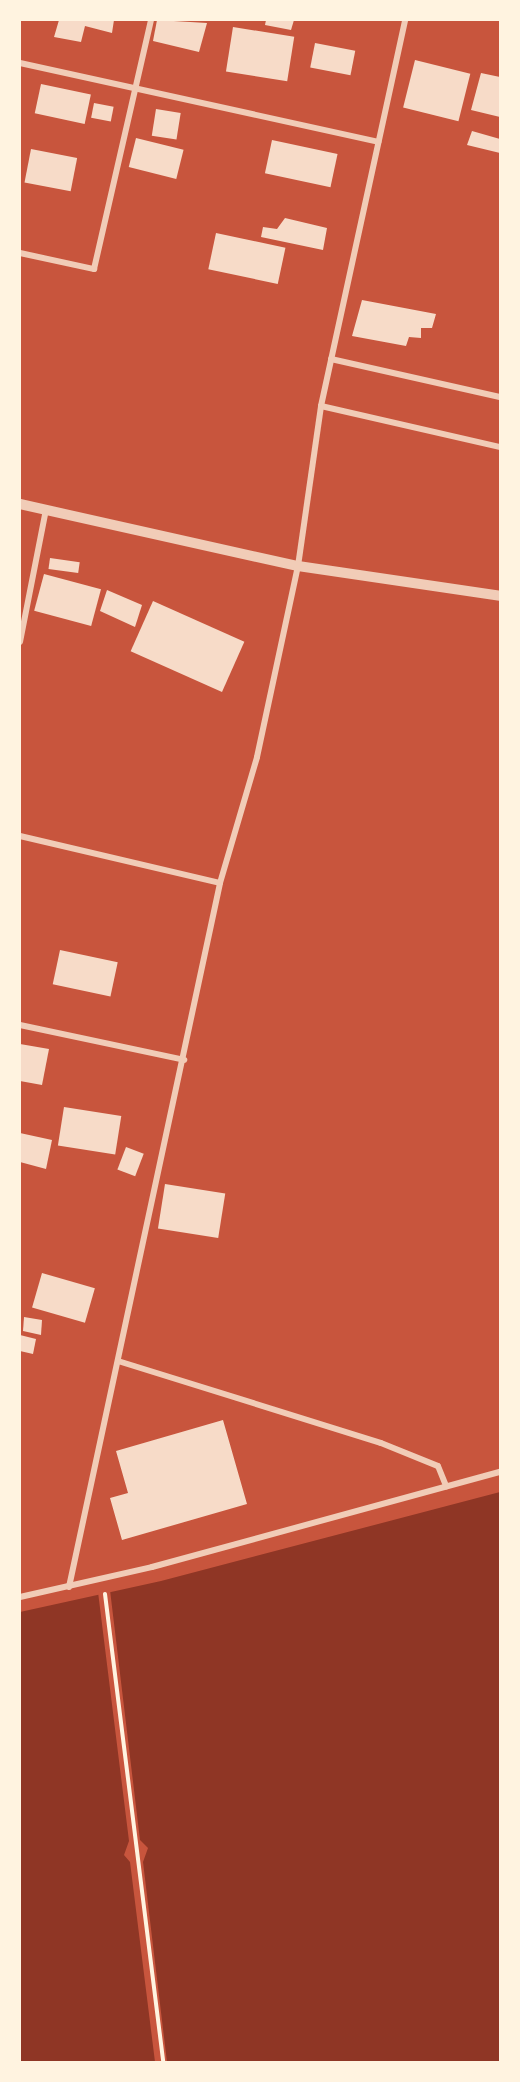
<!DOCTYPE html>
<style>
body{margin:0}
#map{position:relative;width:520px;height:2082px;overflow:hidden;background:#c8553d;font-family:Quicksand,sans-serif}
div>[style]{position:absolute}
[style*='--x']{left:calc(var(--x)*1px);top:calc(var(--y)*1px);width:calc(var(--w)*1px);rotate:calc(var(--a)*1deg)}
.water>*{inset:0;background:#8f3625}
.pier>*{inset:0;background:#c8553d}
.building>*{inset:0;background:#f7dbc8;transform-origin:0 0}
.path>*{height:4px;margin:-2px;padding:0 2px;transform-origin:2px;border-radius:2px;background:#fff3e0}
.minor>*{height:6px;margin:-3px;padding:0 3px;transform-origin:3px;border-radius:3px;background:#f1ccb7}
.tertiary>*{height:10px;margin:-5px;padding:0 5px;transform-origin:5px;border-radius:5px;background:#f1ccb7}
span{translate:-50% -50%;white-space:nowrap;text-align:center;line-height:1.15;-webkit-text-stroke:4.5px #fff3e0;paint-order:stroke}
.frame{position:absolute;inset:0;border:21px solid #fff3e0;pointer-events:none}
</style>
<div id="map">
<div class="water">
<i style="clip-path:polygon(500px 1492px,500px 2062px,20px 2062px,20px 1612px,161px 1581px)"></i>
</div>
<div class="pier">
<i style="clip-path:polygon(110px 1590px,140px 1840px,148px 1848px,143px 1862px,167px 2062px,155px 2062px,130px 1862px,124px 1855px,129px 1841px,98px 1592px)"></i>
</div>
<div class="building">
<i style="clip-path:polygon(59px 20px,114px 20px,112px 33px,85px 26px,81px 42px,54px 37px)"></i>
<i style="clip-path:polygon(157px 20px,207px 23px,199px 52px,153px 41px)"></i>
<i style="clip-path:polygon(266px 20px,294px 20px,291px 30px,265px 25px)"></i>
<i style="left:233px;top:27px;width:62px;height:45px;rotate:9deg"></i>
<i style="left:315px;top:43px;width:41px;height:25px;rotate:11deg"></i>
<i style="left:415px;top:60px;width:57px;height:49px;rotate:14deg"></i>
<i style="clip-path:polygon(481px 73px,500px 77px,500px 117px,471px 110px)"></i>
<i style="left:41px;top:84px;width:51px;height:30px;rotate:12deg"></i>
<i style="left:94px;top:103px;width:20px;height:15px;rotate:11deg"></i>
<i style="left:156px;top:109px;width:25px;height:27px;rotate:9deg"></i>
<i style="clip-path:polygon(472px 131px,500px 139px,500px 153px,467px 145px)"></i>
<i style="left:136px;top:138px;width:49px;height:30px;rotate:14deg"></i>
<i style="left:272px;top:140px;width:67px;height:34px;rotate:12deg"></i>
<i style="left:31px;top:149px;width:47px;height:34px;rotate:11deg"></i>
<i style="clip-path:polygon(285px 218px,327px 228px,323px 250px,261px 237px,263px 227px,277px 229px)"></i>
<i style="left:216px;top:233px;width:71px;height:37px;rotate:12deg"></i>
<i style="clip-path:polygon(362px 300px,436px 314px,432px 328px,421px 328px,421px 338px,409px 337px,406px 346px,352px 336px)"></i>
<i style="left:50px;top:558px;width:30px;height:11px;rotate:8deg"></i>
<i style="left:44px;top:574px;width:59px;height:38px;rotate:15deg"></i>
<i style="clip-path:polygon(107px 590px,142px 605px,135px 627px,100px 611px)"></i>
<i style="left:153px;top:601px;width:100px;height:55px;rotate:24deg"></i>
<i style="left:60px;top:950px;width:59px;height:35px;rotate:12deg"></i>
<i style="clip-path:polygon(20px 1044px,49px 1049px,42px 1085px,20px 1081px)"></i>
<i style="left:64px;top:1107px;width:58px;height:39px;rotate:9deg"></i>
<i style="clip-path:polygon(20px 1133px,52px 1140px,46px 1169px,20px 1162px)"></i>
<i style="left:126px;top:1147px;width:19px;height:24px;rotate:21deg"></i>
<i style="left:165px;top:1184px;width:61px;height:45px;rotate:9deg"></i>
<i style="left:42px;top:1273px;width:55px;height:36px;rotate:16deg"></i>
<i style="clip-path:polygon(24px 1317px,42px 1320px,41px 1335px,23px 1331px)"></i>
<i style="clip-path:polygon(20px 1335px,36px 1339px,33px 1354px,20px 1351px)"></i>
<i style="clip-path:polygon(223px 1420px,247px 1504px,122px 1540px,110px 1498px,128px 1493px,116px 1451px)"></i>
</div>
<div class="path">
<i style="--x:105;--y:1594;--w:472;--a:82.9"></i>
</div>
<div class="minor">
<i style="--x:20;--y:63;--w:367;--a:12.4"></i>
<i style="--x:20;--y:253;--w:76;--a:12.2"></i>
<i style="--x:94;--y:269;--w:255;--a:-77.1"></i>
<i style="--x:331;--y:359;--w:173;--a:12.7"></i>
<i style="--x:321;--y:406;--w:184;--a:12.9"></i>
<i style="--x:20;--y:642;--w:135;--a:-78.9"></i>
<i style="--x:20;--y:836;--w:205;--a:13.2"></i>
<i style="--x:20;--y:1025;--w:168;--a:12"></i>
<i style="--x:118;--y:1361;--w:275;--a:17.3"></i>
<i style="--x:381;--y:1443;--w:61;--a:22"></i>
<i style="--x:438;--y:1466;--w:22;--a:68"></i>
<i style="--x:69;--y:1587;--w:720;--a:-77.89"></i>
<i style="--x:220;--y:883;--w:131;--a:-73.6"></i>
<i style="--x:257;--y:757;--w:195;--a:-77.9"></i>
<i style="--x:298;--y:566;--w:162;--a:-81.8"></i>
<i style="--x:321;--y:406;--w:395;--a:-77.7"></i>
<i style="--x:20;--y:1597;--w:135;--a:-12.8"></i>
<i style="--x:152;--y:1567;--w:361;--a:-15.3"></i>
</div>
<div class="tertiary">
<i style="--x:20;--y:504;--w:285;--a:12.6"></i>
<i style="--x:298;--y:566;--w:204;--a:8.4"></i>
</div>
<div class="frame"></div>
</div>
